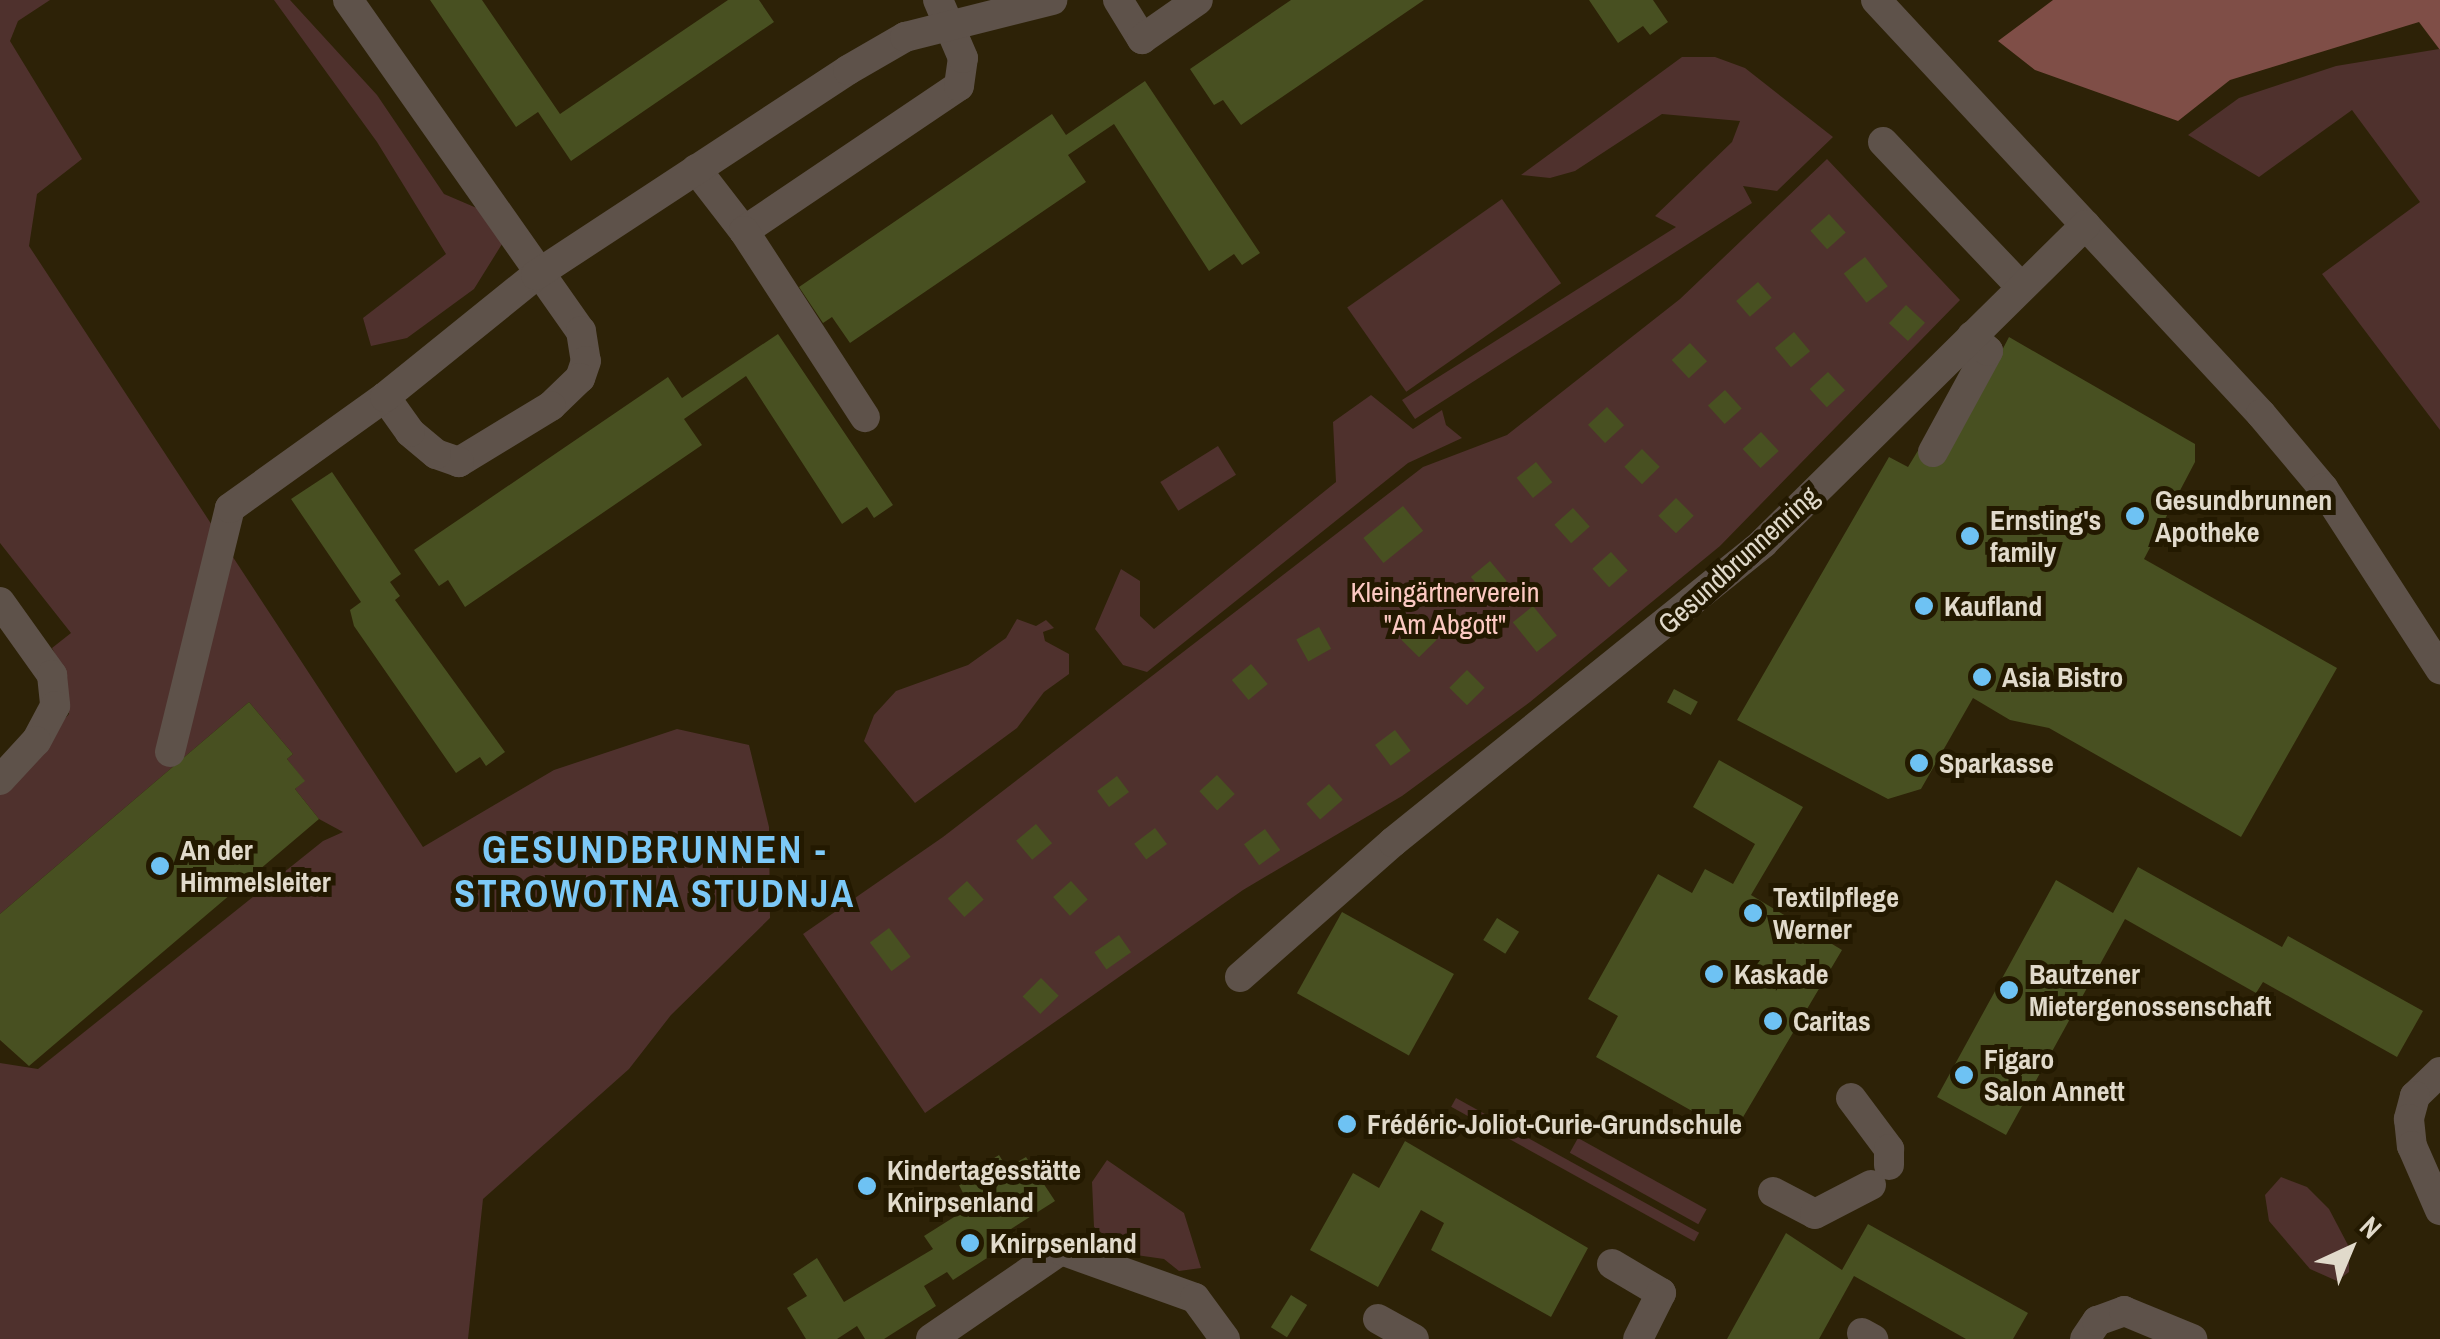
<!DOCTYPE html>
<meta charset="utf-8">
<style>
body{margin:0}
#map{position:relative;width:2440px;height:1339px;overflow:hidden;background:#2d2207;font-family:"Archivo Narrow",sans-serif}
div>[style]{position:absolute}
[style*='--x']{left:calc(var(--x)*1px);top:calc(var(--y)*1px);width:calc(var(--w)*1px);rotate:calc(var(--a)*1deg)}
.green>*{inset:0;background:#4f312d;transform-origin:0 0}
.forest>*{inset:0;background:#7f4e47}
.building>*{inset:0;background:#485021;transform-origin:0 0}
.minor>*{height:30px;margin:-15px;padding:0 15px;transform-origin:15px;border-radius:15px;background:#5e524a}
.dots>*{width:28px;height:28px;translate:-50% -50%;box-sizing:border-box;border:5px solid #231900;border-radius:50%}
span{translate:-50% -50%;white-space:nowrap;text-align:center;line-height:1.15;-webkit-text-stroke:10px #231900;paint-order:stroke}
.poi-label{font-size:28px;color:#e1dacb;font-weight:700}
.left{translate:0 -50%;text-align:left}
.street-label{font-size:28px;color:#e1dacb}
.park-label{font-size:28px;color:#fcc9c2}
.district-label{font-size:38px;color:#7cc9f7;font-weight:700;letter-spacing:2.5px}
.north{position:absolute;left:2300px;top:1199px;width:100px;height:100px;-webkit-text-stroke:8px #231900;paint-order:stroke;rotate:44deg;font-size:28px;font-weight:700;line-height:40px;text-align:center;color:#e1dacb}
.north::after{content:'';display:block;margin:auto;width:35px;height:45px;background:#e1dacb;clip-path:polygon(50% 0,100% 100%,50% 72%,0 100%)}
</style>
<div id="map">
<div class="green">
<i style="clip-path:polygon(0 0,50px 0,18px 21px,10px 41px,82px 159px,37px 194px,29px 246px,423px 847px,554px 770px,677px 729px,749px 745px,769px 827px,770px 918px,671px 1015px,629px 1069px,483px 1199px,468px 1339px,0 1339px,0 1063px,38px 1069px,323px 841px,343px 832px,319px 819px,295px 789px,304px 781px,287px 759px,293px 754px,249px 702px,0 914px,0 788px,69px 714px,66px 675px,52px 648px,71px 633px,0 543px)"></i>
<i style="clip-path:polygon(274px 0,290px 0,377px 95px,444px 194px,486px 212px,502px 244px,474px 289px,407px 338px,371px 346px,363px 318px,446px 254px,377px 142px)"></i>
<i style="clip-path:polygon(2439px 49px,2440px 50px,2440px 430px,2322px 274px,2420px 202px,2352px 110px,2259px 177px,2188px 135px,2239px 98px,2336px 66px)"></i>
<i style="clip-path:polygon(1682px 57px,1715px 57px,1745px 68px,1833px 137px,1777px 191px,1743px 186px,1752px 203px,1415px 419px,1402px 400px,1676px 227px,1655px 216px,1732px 142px,1740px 121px,1662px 114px,1575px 171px,1550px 178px,1521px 175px)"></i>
<i style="clip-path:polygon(1827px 159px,1960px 300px,1720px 546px,1530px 702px,1402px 796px,1243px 890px,925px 1113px,803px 934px,943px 837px,1423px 467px,1507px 435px,1680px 299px)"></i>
<i style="left:1502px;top:199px;width:103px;height:189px;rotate:55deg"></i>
<i style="clip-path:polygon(1371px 395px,1413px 429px,1442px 410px,1446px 425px,1462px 438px,1408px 463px,1147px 672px,1123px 665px,1095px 629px,1121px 569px,1140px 581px,1140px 616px,1154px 629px,1336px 482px,1333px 422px)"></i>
<i style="left:1218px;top:446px;width:34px;height:68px;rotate:58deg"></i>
<i style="clip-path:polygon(1017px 619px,1036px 626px,1046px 620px,1054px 628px,1043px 632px,1045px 641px,1069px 654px,1069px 674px,1044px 692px,1017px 728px,915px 803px,864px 741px,874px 715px,896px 691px,968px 665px,1006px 638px)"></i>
<i style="left:1456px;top:1098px;width:278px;height:10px;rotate:29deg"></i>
<i style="left:1578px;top:1138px;width:147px;height:17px;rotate:29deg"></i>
<i style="clip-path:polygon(1107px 1160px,1184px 1213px,1201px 1268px,1179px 1271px,1164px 1259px,1129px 1254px,1094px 1227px,1092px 1182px)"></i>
<i style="clip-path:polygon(2281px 1177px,2307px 1187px,2329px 1209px,2349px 1247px,2349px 1272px,2337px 1281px,2310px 1269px,2269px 1221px,2265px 1195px)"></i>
</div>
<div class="forest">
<i style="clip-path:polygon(2053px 0,2440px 0,2440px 50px,2419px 22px,2230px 80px,2178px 121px,2035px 70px,1998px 41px)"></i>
</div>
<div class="building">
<i style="clip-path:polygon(430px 0,482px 0,560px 114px,728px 0,759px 0,774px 22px,571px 161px,538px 112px,516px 127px)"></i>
<i style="clip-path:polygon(1291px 0,1424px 0,1241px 125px,1223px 100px,1214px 105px,1190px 69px)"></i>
<i style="clip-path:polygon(1589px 0,1653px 0,1668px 22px,1650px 35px,1643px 26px,1618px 43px)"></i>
<i style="clip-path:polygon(1145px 81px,1260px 253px,1242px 265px,1234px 254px,1209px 271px,1114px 124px,1068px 155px,1086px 182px,850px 343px,832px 317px,823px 323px,799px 287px,1052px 114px,1066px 135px)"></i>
<i style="left:1829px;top:214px;width:25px;height:25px;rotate:48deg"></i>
<i style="left:1865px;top:257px;width:37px;height:27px;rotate:52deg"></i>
<i style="left:1758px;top:282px;width:21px;height:29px;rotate:49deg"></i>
<i style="left:1906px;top:305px;width:26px;height:25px;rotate:43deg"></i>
<i style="left:1794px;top:332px;width:25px;height:25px;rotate:50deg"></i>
<i style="clip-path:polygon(778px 334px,893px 505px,874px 518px,867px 507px,842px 524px,746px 376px,684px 419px,702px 445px,465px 607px,448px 580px,439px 586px,414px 550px,668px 377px,682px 398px)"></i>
<i style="clip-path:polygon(2009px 337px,2195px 444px,2195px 462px,2144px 559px,2337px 668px,2241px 837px,2049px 728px,2010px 720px,1973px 698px,1921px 789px,1888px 799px,1737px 720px,1889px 457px,1908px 467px,1922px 444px,1945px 459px)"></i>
<i style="left:1690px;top:343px;width:25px;height:25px;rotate:47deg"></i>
<i style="left:1828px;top:372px;width:25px;height:25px;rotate:47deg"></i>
<i style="left:1725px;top:390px;width:25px;height:23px;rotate:48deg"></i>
<i style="left:1607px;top:407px;width:25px;height:26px;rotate:47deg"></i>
<i style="left:1761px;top:432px;width:26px;height:25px;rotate:47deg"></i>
<i style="left:1642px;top:449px;width:25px;height:25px;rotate:45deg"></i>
<i style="left:1536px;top:462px;width:26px;height:25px;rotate:51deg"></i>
<i style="clip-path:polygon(332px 472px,401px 574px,390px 582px,400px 596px,395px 600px,505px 752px,486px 766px,480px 757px,456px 773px,354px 626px,350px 610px,361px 602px,291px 499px)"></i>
<i style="left:1676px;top:498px;width:25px;height:25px;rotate:45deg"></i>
<i style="left:1403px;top:506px;width:32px;height:51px;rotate:51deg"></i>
<i style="left:1573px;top:508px;width:25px;height:25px;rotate:48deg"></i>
<i style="left:1611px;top:552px;width:25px;height:25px;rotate:48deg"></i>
<i style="left:1490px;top:561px;width:26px;height:25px;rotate:50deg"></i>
<i style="left:1533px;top:606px;width:38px;height:26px;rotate:51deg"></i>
<i style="left:1419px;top:622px;width:25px;height:25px;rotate:45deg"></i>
<i style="left:1319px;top:627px;width:25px;height:26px;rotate:61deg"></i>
<i style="left:1251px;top:664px;width:26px;height:25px;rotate:50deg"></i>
<i style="left:1467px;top:670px;width:25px;height:25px;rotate:45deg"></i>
<i style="left:1674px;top:689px;width:27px;height:15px;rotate:28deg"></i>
<i style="clip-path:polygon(249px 702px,293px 754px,287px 759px,305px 781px,295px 789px,319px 819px,29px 1066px,0 1040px,0 914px)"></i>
<i style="left:1395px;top:730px;width:26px;height:25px;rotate:53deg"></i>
<i style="clip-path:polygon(1719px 760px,1803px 807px,1751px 895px,1842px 950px,1733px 1134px,1596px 1057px,1618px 1016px,1588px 999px,1658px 874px,1692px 893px,1705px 869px,1733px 884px,1755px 844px,1693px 807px)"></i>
<i style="left:1217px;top:775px;width:26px;height:24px;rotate:47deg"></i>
<i style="left:1117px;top:776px;width:20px;height:25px;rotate:53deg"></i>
<i style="left:1329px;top:784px;width:21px;height:30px;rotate:49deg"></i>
<i style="left:1036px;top:824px;width:25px;height:26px;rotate:50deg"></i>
<i style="left:1155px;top:828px;width:20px;height:26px;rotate:53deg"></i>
<i style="left:1265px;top:829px;width:26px;height:26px;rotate:54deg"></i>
<i style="clip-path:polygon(2138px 867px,2282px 947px,2288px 936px,2423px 1011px,2397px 1057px,2263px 982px,2256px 993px,2125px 919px,2006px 1135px,1937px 1097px,2056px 880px,2113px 913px)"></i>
<i style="left:967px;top:881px;width:25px;height:26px;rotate:48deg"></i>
<i style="left:1071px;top:881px;width:25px;height:24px;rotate:48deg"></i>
<i style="left:1342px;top:912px;width:128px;height:93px;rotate:29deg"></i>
<i style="left:1497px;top:918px;width:26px;height:26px;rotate:32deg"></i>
<i style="left:889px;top:928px;width:36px;height:24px;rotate:53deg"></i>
<i style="left:1119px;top:935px;width:21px;height:30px;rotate:55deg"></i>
<i style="left:1041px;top:978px;width:25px;height:26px;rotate:45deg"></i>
<i style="clip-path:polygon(1405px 1141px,1588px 1248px,1551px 1317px,1431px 1250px,1444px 1223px,1421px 1210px,1378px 1287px,1310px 1250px,1353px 1173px,1379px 1188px)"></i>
<i style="clip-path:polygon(999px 1155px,1007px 1168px,1026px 1157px,1055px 1201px,1011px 1229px,1018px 1238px,953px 1280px,947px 1272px,924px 1286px,936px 1306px,884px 1339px,865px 1339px,857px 1326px,837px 1339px,806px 1339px,787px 1308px,807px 1296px,793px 1274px,817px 1258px,844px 1302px,933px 1249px,924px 1236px,970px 1207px,957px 1181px)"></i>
<i style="clip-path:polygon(1868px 1224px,2028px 1313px,2013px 1339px,1966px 1339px,1854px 1276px,1819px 1339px,1727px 1339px,1786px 1233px,1842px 1270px)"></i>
<i style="left:1291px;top:1295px;width:19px;height:38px;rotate:32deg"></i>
</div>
<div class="minor">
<i style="--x:348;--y:0;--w:405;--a:54.9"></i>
<i style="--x:581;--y:331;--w:30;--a:81"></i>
<i style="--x:586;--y:361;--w:18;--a:109"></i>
<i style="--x:580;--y:378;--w:40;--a:136"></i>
<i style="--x:551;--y:406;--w:108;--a:148.7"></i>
<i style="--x:459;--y:462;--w:24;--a:-161"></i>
<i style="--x:436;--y:454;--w:34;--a:-140"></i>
<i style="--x:410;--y:432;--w:43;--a:-125.5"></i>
<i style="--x:1118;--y:0;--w:46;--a:58.4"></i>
<i style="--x:1142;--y:39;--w:68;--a:-34.9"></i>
<i style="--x:1876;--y:0;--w:565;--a:47.08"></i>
<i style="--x:2261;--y:414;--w:97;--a:50"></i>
<i style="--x:2323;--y:488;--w:216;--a:57.1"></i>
<i style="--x:1883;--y:142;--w:200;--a:46.4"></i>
<i style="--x:696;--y:169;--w:78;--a:52.3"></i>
<i style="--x:744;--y:231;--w:259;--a:-34"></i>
<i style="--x:959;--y:86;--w:28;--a:-82"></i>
<i style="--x:963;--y:58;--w:63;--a:-113.3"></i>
<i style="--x:744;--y:231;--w:222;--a:57"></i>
<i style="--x:1933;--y:452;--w:115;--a:-61.4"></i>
<i style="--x:1988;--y:351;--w:22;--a:-137"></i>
<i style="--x:0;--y:602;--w:90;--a:54.5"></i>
<i style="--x:52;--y:675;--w:31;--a:84"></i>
<i style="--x:55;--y:706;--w:40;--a:118"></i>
<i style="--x:36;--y:741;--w:53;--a:132.7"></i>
<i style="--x:170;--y:752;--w:251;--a:-76.2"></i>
<i style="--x:230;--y:508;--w:191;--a:-35.6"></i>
<i style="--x:385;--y:397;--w:194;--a:-38.9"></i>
<i style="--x:536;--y:275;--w:373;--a:-33.3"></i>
<i style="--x:848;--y:70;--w:66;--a:-30.1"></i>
<i style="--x:905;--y:37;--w:152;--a:-14.1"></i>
<i style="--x:1240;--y:977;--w:204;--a:-41.4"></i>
<i style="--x:1393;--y:842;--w:476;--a:-38.9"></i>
<i style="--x:1763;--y:543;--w:453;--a:-44.6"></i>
<i style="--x:2440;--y:1072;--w:35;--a:136"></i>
<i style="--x:2415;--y:1096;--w:24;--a:105"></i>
<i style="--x:2409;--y:1119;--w:27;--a:84"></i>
<i style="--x:2412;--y:1146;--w:70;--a:66.4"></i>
<i style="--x:1851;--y:1098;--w:64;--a:53.3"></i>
<i style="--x:1889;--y:1149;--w:16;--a:90"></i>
<i style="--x:1773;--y:1192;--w:47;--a:27.6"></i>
<i style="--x:1815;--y:1214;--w:63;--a:-27.4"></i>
<i style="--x:1612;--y:1264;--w:57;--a:30.6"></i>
<i style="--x:1661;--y:1293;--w:51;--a:116.6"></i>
<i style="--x:1378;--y:1319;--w:41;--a:29.1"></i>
<i style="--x:1862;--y:1333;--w:13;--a:29"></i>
<i style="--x:931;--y:1339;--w:158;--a:-34.4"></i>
<i style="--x:1061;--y:1250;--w:142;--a:19.7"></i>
<i style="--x:1195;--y:1298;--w:51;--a:53.8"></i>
<i style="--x:2085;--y:1339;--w:22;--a:-56"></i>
<i style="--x:2097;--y:1321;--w:29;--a:-20"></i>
<i style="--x:2124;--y:1311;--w:74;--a:22.4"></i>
</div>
<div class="dots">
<i style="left:2135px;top:516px;background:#6ec2f3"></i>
<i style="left:1970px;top:536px;background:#6ec2f3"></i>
<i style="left:1924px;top:606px;background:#6ec2f3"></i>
<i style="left:1982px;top:677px;background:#6ec2f3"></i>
<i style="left:1919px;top:763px;background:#6ec2f3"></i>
<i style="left:160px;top:866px;background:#6ec2f3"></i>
<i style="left:1753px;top:913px;background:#6ec2f3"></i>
<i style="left:1714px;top:974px;background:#6ec2f3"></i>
<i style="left:2009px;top:990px;background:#6ec2f3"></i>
<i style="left:1773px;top:1021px;background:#6ec2f3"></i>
<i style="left:1964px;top:1075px;background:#6ec2f3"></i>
<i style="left:1347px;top:1124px;background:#6ec2f3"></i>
<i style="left:867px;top:1186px;background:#6ec2f3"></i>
<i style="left:970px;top:1243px;background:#6ec2f3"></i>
</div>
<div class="poi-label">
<span class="left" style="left:2155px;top:516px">Gesundbrunnen<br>Apotheke</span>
<span class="left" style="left:1990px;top:536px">Ernsting's<br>family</span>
<span class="left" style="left:1944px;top:606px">Kaufland</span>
<span class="left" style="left:2002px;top:677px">Asia Bistro</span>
<span class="left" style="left:1939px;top:763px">Sparkasse</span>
<span class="left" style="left:180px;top:866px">An der<br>Himmelsleiter</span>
<span class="left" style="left:1773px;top:913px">Textilpflege<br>Werner</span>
<span class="left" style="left:1734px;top:974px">Kaskade</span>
<span class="left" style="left:2029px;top:990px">Bautzener<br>Mietergenossenschaft</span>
<span class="left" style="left:1793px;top:1021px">Caritas</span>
<span class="left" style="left:1984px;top:1075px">Figaro<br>Salon Annett</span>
<span class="left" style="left:1367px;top:1124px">Frédéric-Joliot-Curie-Grundschule</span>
<span class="left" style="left:887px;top:1186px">Kindertagesstätte<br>Knirpsenland</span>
<span class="left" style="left:990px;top:1243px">Knirpsenland</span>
</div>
<div class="street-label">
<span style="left:1738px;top:560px;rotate:-42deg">Gesundbrunnenring</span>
</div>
<div class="park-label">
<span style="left:1445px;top:608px">Kleingärtnerverein<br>"Am Abgott"</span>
</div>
<div class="district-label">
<span style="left:655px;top:872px">GESUNDBRUNNEN -<br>STROWOTNA STUDNJA</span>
</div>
<div class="north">N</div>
</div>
